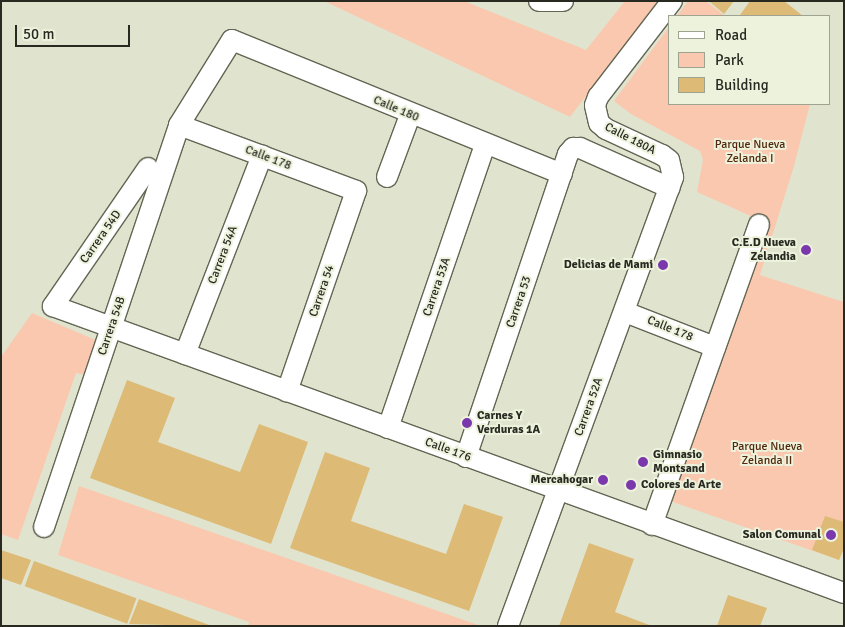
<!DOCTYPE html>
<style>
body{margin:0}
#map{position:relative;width:845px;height:627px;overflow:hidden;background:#e0e4cf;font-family:Signika,sans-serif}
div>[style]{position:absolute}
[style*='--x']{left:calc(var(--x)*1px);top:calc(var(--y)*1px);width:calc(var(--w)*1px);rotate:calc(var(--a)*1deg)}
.green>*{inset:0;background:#fac8ae}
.building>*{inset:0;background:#ddba75;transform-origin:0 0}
.roads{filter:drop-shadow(1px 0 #626653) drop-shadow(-1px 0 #626653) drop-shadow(0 1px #626653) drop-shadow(0 -1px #626653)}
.minor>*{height:20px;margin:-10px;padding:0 10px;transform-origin:10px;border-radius:10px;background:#fff}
.dots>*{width:14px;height:14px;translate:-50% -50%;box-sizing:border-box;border:2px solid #edf2dc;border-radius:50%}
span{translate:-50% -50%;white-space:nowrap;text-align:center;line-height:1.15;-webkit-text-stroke:4px #edf2dc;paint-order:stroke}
.street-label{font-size:12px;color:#282921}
.park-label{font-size:12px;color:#52270b}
.poi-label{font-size:12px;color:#282921;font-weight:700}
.right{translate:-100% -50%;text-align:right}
.left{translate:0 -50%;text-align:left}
.frame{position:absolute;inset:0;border:2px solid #282921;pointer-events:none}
.legend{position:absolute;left:668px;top:15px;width:162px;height:90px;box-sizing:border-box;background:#edf2dc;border:1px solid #9ea291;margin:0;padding:6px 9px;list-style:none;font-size:15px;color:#282921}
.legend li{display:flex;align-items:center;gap:10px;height:25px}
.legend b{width:25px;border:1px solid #9ea291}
.scale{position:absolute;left:15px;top:25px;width:115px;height:22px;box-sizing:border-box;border:2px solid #282921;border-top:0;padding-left:6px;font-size:15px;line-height:18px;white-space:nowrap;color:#282921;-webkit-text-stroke:4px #edf2dc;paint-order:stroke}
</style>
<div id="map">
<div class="green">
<i style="clip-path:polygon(324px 1px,464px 1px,586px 50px,625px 1px,658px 1px,570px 117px)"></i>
<i style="clip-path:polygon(688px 1px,706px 1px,725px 16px,677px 16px)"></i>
<i style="clip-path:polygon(669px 27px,669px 104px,810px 104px,794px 166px,760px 275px,844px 302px,844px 548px,839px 560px,670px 501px,764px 222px,697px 192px,703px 160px,700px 151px,631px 114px,614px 101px)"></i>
<i style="clip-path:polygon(32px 313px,98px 341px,86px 375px,76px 373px,18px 540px,1px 534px,1px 357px)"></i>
<i style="clip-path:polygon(79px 486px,275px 554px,478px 625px,248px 626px,249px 622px,58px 555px)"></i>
</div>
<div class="building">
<i style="clip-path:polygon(709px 1px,734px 1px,724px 14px)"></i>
<i style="clip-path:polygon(750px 1px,784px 1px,803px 16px,742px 16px,740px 15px)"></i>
<i style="clip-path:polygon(127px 380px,175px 398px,158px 442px,240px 472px,259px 424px,308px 442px,271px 544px,90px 478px)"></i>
<i style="clip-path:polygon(325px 452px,370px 468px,351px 521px,446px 554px,464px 504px,503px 517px,469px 611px,290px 548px)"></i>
<i style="clip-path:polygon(825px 516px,844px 522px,844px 548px,839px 560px,812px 550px)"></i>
<i style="clip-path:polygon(589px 543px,634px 559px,615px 612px,652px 626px,559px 626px)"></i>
<i style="clip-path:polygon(1px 550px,31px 560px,21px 585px,1px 578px)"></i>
<i style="left:34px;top:561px;width:109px;height:27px;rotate:20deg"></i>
<i style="clip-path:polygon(728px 595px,767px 608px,760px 626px,717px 626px)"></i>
<i style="clip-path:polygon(139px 599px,212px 626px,129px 624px)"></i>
</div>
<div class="roads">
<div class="minor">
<i style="--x:539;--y:1;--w:24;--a:0"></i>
<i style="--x:179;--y:125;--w:189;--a:20.4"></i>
<i style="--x:356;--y:191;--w:212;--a:109"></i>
<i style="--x:148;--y:168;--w:168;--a:124.5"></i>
<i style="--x:53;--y:306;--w:841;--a:19.94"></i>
<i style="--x:387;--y:177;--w:66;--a:-69.6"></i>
<i style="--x:625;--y:312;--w:97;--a:21.3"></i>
<i style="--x:185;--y:354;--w:213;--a:-68.8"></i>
<i style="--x:388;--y:428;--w:299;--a:-71.1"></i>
<i style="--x:466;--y:457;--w:320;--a:-71.4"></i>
<i style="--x:568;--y:154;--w:8;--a:-50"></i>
<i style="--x:573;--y:148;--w:7;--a:0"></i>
<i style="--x:580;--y:148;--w:98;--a:24"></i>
<i style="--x:652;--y:525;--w:319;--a:-70.4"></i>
<i style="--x:44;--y:527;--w:424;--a:-71.4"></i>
<i style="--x:179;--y:125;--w:100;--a:-58.1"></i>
<i style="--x:232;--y:40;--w:356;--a:22.1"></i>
<i style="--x:508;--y:626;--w:478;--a:-69.8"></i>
<i style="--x:673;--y:177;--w:17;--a:-103"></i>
<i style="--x:669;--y:160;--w:9;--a:-144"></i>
<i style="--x:662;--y:155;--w:62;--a:-155.1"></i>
<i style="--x:606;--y:129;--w:9;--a:-139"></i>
<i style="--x:599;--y:123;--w:18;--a:-103"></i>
<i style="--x:595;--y:105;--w:9;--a:-69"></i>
<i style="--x:598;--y:97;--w:121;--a:-52.4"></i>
</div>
</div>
<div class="dots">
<i style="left:806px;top:250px;background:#7b38ac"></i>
<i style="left:663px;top:265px;background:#7b38ac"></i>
<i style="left:467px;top:423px;background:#7b38ac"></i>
<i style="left:643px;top:462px;background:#7b38ac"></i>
<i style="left:603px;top:480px;background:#7b38ac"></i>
<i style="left:631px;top:485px;background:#7b38ac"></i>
<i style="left:831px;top:535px;background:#7b38ac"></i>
</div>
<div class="street-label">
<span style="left:396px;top:109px;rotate:23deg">Calle 180</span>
<span style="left:630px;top:139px;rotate:27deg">Calle 180A</span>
<span style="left:268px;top:158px;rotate:21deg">Calle 178</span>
<span style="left:101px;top:237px;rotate:-55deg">Carrera 54D</span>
<span style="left:223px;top:255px;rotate:-69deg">Carrera 54A</span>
<span style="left:437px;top:287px;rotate:-71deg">Carrera 53A</span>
<span style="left:322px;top:291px;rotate:-71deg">Carrera 54</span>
<span style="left:519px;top:302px;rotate:-71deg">Carrera 53</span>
<span style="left:112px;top:326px;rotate:-71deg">Carrera 54B</span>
<span style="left:670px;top:329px;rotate:22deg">Calle 178</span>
<span style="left:589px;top:407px;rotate:-70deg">Carrera 52A</span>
<span style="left:448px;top:450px;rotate:20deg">Calle 176</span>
</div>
<div class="park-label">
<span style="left:750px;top:152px">Parque Nueva<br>Zelanda I</span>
<span style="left:767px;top:454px">Parque Nueva<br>Zelanda II</span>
</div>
<div class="poi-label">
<span class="right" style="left:796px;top:250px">C.E.D Nueva<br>Zelandia</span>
<span class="right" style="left:653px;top:265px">Delicias de Mami</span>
<span class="left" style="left:477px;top:423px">Carnes Y<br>Verduras 1A</span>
<span class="left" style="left:653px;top:462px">Gimnasio<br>Montsand</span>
<span class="right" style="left:593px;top:480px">Mercahogar</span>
<span class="left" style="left:641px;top:485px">Colores de Arte</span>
<span class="right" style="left:821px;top:535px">Salon Comunal</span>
</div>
<div class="frame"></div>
<ul class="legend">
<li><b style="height:6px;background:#fff"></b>Road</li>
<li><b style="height:14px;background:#fac8ae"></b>Park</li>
<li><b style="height:14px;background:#ddba75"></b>Building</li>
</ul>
<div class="scale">50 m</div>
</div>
